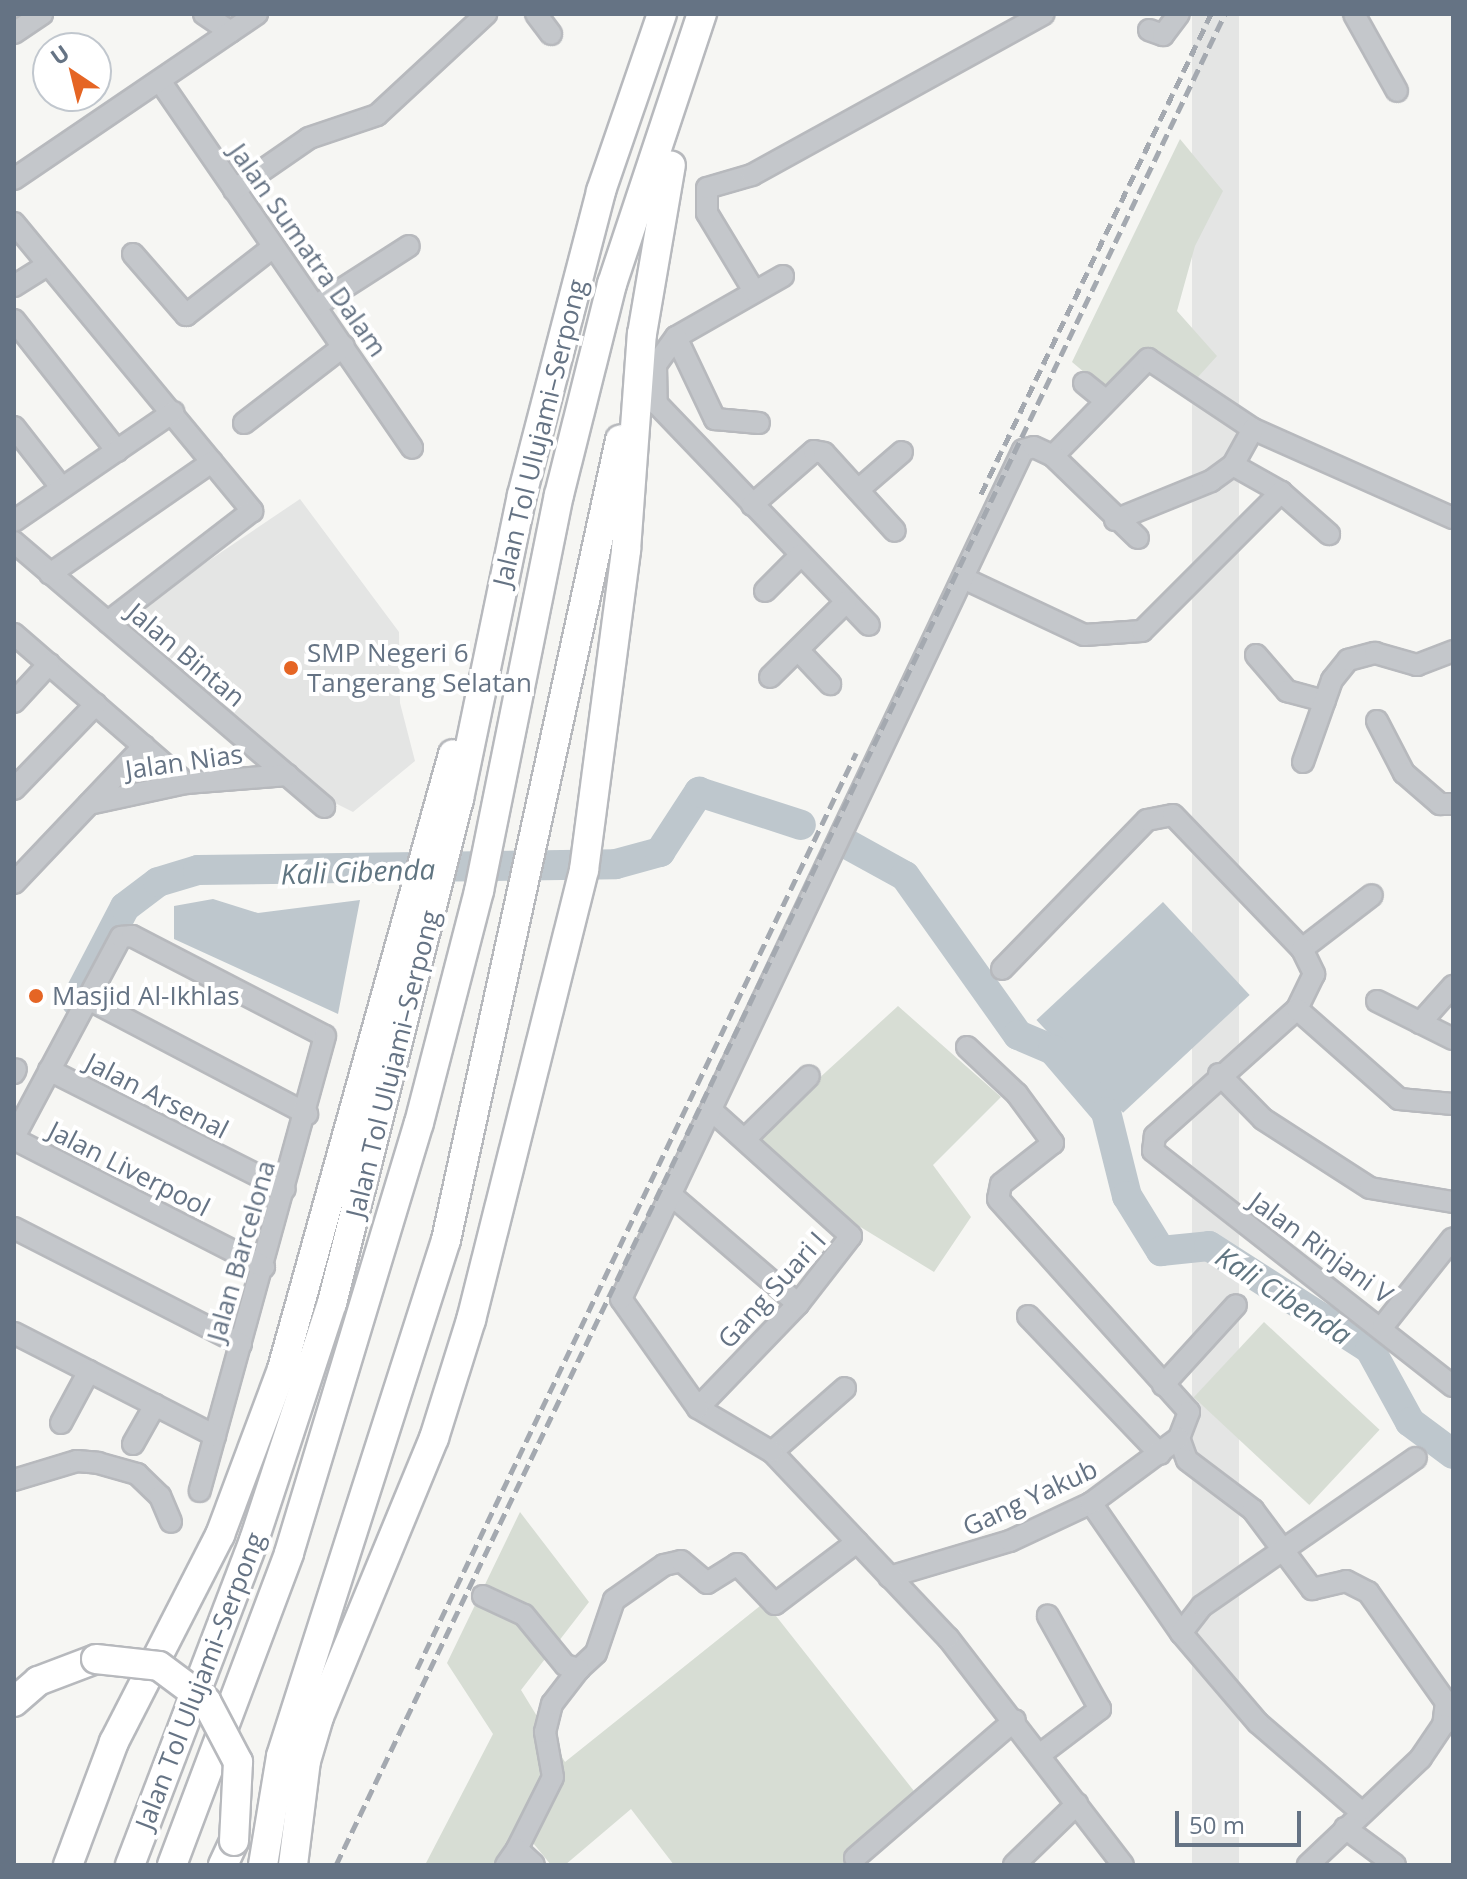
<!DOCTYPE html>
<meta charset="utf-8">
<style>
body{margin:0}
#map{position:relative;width:1467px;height:1879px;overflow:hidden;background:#f6f6f3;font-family:"Open Sans",sans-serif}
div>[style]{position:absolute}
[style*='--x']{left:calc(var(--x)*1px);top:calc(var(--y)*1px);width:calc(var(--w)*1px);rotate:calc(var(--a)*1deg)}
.built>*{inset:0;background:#e4e5e4;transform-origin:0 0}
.green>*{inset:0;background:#d7ddd4;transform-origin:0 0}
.water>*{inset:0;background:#bec7cd;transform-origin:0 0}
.river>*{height:30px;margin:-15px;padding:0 15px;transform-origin:15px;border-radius:15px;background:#bec7cd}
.roads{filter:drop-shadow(2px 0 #b7b9bd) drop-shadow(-2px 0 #b7b9bd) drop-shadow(0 2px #b7b9bd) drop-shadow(0 -2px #b7b9bd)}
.minor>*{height:20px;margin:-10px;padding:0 10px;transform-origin:10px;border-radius:10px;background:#c4c7cb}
.highway>*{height:28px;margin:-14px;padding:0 14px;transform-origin:14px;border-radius:14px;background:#fff}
.rail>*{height:5px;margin-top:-2.5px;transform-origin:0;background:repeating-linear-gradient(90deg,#a4a9b0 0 12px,transparent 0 18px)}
.bridges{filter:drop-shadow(2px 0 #b7b9bd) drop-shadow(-2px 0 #b7b9bd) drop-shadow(0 2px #b7b9bd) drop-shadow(0 -2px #b7b9bd)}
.highway-bridge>*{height:28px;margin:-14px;padding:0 14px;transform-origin:14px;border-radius:14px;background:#fff}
.dots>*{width:22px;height:22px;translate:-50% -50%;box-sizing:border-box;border:4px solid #fff;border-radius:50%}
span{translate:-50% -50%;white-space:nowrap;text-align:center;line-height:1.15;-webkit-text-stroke:8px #fff;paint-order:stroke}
.street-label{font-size:26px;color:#657384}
.poi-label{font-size:26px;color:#657384}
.left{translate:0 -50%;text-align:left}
.water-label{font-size:28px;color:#607581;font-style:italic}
.frame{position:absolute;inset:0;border:16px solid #657384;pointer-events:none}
.north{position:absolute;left:32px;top:32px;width:80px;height:80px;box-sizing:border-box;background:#fff;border:2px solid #c1c7ce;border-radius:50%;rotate:325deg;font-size:22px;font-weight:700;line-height:32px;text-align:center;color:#657384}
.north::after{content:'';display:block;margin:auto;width:28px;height:36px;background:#e56524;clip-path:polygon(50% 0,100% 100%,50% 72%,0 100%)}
.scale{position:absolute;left:1175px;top:1811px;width:126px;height:36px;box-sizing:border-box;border:4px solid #657384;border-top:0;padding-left:10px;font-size:24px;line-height:28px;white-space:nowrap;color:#657384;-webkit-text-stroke:6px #fff;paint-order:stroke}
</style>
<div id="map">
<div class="built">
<i style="left:1192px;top:14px;width:47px;height:2052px"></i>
<i style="clip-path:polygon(300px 499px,399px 632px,400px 703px,415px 761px,353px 812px,297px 784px,268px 744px,125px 617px)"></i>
</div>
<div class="green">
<i style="clip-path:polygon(1180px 139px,1223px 191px,1195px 246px,1177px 311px,1217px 356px,1189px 387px,1147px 354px,1110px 394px,1072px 362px)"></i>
<i style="clip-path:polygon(898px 1006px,1001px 1097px,933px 1165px,971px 1217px,934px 1272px,854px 1223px,756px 1136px)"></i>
<i style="left:1264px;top:1322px;width:158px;height:103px;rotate:43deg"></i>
<i style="clip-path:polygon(520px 1512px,589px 1602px,521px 1690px,565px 1762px,765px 1602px,925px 1805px,856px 1865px,674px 1865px,631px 1809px,565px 1865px,551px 1865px,520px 1827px,493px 1865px,425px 1865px,493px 1734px,447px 1663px)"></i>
</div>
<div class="water">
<i style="clip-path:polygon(213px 899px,258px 913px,360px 900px,338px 1014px,174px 939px,174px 906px)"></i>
<i style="left:1163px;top:902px;width:127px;height:173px;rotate:47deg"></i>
</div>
<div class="river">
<i style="--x:847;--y:844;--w:66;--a:28.9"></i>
<i style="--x:905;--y:876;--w:195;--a:54.6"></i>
<i style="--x:1018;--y:1035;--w:38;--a:23"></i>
<i style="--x:1053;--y:1050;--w:82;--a:49.5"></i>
<i style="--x:1106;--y:1112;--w:87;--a:76"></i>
<i style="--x:1127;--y:1196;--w:65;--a:58.3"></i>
<i style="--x:1161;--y:1251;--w:48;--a:-5.9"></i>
<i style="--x:1209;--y:1246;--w:191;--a:32.6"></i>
<i style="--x:1370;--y:1349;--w:83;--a:61.3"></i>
<i style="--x:1410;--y:1422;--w:54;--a:36.7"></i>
<i style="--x:76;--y:1001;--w:106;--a:-62.5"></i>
<i style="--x:125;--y:907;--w:41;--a:-37.1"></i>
<i style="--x:158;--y:882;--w:42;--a:-16.7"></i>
<i style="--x:198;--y:870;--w:418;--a:-0.8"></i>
<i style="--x:616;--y:864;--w:46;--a:-15.3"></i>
<i style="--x:660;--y:852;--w:72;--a:-57"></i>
<i style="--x:699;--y:792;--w:107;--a:17.9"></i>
</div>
<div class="roads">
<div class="minor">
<i style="--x:204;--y:14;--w:32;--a:34"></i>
<i style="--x:536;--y:14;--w:25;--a:53"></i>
<i style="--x:1354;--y:14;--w:88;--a:60.8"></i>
<i style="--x:1149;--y:30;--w:15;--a:20"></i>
<i style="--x:1163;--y:35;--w:26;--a:-53"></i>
<i style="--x:14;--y:33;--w:34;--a:-34"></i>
<i style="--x:160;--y:81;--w:445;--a:55.5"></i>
<i style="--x:14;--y:179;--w:294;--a:-34.2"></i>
<i style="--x:234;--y:190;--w:91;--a:-34.7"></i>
<i style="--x:309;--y:138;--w:72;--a:-18.7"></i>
<i style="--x:377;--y:115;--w:149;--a:-42.8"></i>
<i style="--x:14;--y:223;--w:374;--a:50.4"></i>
<i style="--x:252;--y:511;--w:182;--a:142.4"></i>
<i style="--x:133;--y:254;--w:81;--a:49"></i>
<i style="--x:186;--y:315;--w:110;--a:-38"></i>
<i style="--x:783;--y:276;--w:123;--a:150.3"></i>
<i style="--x:676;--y:337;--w:34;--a:126"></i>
<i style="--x:656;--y:365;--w:39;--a:89"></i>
<i style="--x:657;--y:404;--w:306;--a:46.2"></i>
<i style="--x:14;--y:286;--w:40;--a:-32"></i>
<i style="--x:754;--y:291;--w:91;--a:-121.1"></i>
<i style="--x:707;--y:213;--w:25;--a:-90"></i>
<i style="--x:707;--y:188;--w:47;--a:-16.1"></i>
<i style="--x:752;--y:175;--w:333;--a:-28.9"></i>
<i style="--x:317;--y:305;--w:109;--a:-32.7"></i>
<i style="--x:14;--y:320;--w:167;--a:51.8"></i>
<i style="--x:676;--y:337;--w:91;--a:64.6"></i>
<i style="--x:715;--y:419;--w:44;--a:5.2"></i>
<i style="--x:1084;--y:383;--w:28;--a:39"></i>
<i style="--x:244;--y:423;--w:126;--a:-37.6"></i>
<i style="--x:14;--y:427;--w:76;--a:51.9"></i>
<i style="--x:1053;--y:456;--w:136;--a:-45.6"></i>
<i style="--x:1148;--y:359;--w:126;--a:33.7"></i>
<i style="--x:1253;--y:429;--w:219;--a:24"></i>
<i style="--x:1233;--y:465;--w:55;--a:29.4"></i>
<i style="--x:1281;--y:492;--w:64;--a:41.2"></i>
<i style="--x:858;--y:490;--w:58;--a:-40.8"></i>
<i style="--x:752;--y:505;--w:82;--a:-41.1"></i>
<i style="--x:814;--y:451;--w:10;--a:11"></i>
<i style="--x:824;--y:453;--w:105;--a:47.7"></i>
<i style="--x:1115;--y:520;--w:104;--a:-22.1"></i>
<i style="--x:1211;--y:481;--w:27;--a:-36"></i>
<i style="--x:1233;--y:465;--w:41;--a:-60.9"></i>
<i style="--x:14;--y:521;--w:193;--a:-34.4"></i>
<i style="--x:14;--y:542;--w:408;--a:40.5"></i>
<i style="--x:50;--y:574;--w:197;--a:-34.7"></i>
<i style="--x:963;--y:578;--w:134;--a:25.2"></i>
<i style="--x:1084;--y:635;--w:58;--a:-3.9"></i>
<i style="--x:1142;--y:631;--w:197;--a:-45"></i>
<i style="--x:765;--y:591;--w:51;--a:-45"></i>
<i style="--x:14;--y:634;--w:228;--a:40.9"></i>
<i style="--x:798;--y:650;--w:47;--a:46.7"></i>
<i style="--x:1256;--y:655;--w:48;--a:49.3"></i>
<i style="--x:1287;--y:691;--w:39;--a:15"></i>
<i style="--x:770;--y:677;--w:107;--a:-44.6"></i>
<i style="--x:14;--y:702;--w:52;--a:-47.4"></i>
<i style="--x:1377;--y:721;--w:59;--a:62.6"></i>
<i style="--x:1404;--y:773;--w:48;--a:40.7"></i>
<i style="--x:1440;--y:804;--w:13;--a:0"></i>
<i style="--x:1303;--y:762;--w:87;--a:-70.5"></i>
<i style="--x:1332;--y:680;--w:26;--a:-51"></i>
<i style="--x:1348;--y:660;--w:28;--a:-15"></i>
<i style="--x:1375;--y:653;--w:44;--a:15.9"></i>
<i style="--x:1417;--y:665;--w:39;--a:-21"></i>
<i style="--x:14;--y:789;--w:118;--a:-46"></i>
<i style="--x:89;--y:804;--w:99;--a:-12.2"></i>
<i style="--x:186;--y:783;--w:102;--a:-4.5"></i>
<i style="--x:14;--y:883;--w:189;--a:-46.5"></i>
<i style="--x:1302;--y:949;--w:88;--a:-37.6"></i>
<i style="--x:1002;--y:969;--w:208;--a:-45.8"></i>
<i style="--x:1147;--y:820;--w:26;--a:-11"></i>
<i style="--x:1173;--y:815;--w:186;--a:46.1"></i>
<i style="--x:1302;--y:949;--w:28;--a:64"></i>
<i style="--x:1314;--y:974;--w:39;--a:116"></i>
<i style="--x:1297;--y:1009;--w:191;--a:138.2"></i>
<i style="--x:1155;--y:1136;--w:15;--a:98"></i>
<i style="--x:1153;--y:1151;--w:381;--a:38.1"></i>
<i style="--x:86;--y:998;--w:250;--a:27.7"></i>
<i style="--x:1377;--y:1001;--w:85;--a:26.6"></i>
<i style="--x:1297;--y:1009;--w:136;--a:41.4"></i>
<i style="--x:1399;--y:1099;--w:54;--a:5.3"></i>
<i style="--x:1420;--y:1023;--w:50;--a:-48.3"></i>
<i style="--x:967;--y:1047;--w:69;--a:43.2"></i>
<i style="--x:1017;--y:1094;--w:61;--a:53.7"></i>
<i style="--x:1053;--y:1143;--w:66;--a:141.7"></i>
<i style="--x:1001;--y:1184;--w:15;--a:101"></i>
<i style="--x:998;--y:1199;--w:286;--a:48.1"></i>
<i style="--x:1189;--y:1412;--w:28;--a:111"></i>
<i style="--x:1179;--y:1438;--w:23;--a:70"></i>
<i style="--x:1187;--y:1460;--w:83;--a:37.1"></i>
<i style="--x:1253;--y:1510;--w:99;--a:53.2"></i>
<i style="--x:1312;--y:1589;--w:35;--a:-13"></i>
<i style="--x:1346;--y:1581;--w:25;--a:27"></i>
<i style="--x:1368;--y:1592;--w:135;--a:54.7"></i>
<i style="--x:1446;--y:1702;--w:23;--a:97"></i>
<i style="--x:1443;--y:1725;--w:40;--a:124"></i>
<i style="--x:1421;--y:1758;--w:156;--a:136.6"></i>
<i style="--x:49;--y:1070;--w:264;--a:26.8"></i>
<i style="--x:14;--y:1073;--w:4;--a:-63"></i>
<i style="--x:1219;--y:1074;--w:63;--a:45.6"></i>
<i style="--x:1263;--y:1119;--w:127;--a:32.8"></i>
<i style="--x:1370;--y:1188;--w:84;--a:9.6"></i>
<i style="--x:14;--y:1137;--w:227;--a:-61.9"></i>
<i style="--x:121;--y:937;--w:11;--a:-5"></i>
<i style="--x:132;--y:936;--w:217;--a:27.4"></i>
<i style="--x:325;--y:1036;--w:472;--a:105.4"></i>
<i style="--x:746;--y:1138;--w:88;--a:-44.5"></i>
<i style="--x:14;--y:1139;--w:281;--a:27.1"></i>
<i style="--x:670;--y:1194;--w:169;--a:40.7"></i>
<i style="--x:14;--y:1228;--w:255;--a:27.1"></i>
<i style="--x:1028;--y:1316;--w:191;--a:46.3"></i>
<i style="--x:1383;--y:1326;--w:112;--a:-51.5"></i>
<i style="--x:14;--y:1333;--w:226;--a:27.1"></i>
<i style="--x:1163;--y:1385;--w:108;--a:-47.6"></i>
<i style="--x:698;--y:1408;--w:144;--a:-46.1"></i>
<i style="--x:798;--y:1304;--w:86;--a:-52.1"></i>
<i style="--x:851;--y:1236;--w:187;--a:-138"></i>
<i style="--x:61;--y:1423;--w:59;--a:-61.7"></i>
<i style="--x:133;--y:1444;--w:45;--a:-60.6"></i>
<i style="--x:772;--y:1452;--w:97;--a:-41.2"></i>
<i style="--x:14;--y:1480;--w:66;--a:-16.8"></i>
<i style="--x:77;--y:1461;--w:21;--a:5"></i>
<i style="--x:98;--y:1463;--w:41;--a:15.8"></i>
<i style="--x:137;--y:1474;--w:32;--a:44"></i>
<i style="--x:160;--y:1496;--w:28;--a:67"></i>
<i style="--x:1091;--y:1503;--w:158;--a:55.3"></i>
<i style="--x:889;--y:1577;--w:126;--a:-16.6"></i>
<i style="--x:1010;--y:1541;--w:89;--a:-25.1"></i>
<i style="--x:1091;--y:1503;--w:109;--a:-36.5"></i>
<i style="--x:483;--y:1596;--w:45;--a:24.9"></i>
<i style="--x:524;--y:1615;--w:65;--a:50.6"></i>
<i style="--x:565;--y:1665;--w:15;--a:16"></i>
<i style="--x:579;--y:1669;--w:23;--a:-43"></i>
<i style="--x:596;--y:1653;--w:56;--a:-71.2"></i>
<i style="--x:614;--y:1600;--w:61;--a:-35"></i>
<i style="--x:664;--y:1565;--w:17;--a:-13"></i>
<i style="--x:681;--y:1561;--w:34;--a:40"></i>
<i style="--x:707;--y:1583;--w:36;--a:-32"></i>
<i style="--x:737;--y:1564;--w:55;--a:46.5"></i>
<i style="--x:775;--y:1604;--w:103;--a:-37.1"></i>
<i style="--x:1042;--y:1753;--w:73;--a:-37.2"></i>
<i style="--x:1100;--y:1709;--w:107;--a:-119.2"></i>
<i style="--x:1360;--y:1811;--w:135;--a:-139.2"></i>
<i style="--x:1258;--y:1723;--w:118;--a:-130.5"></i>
<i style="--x:1181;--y:1633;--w:34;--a:-52"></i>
<i style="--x:1202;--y:1606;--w:260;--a:-34.7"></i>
<i style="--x:1345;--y:1828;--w:62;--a:36.5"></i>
<i style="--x:517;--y:1849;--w:80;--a:-63.4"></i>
<i style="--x:553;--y:1777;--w:46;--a:-100.1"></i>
<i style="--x:545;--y:1732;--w:29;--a:-76"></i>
<i style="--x:552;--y:1704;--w:44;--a:-52.4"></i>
<i style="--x:855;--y:1858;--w:211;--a:-40.8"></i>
<i style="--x:506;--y:1865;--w:19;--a:-55"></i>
<i style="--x:517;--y:1849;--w:23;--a:43"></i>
<i style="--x:1014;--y:1865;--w:88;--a:-44.1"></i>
<i style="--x:1123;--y:1865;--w:287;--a:-127.6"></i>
<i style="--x:948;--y:1638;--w:256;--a:-133.4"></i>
<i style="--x:772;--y:1452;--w:86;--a:-149.3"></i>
<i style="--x:698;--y:1408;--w:133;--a:-125.2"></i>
<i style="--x:621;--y:1299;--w:939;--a:-64.66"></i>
<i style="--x:1023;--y:450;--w:11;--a:-15"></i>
<i style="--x:1034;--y:447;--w:21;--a:25"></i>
<i style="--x:1053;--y:456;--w:118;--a:44"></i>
</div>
<div class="highway">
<i style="--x:14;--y:1702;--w:32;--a:-41"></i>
<i style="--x:38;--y:1681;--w:62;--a:-20.8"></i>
<i style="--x:68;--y:1865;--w:131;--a:-69.5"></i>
<i style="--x:114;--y:1742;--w:233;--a:-62.9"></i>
<i style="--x:220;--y:1535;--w:177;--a:-69.5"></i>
<i style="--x:282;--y:1369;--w:638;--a:-74.46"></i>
<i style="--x:130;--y:1865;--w:348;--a:-69.1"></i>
<i style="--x:254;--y:1540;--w:250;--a:-71.8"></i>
<i style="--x:332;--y:1303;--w:520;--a:-75.86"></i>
<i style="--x:459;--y:799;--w:310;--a:-78.3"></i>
<i style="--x:522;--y:495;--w:314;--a:-75.4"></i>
<i style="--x:601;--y:191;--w:187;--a:-71"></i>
<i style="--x:172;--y:1865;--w:333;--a:-69.4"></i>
<i style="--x:289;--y:1553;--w:449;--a:-73.2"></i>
<i style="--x:419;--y:1123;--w:240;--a:-75.5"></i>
<i style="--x:479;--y:891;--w:404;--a:-78.6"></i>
<i style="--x:559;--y:495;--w:218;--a:-75.9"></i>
<i style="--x:612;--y:284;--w:285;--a:-71.6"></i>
<i style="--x:223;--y:1865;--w:26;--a:-65"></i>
<i style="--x:263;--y:1865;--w:110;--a:-80.6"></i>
<i style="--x:281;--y:1756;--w:542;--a:-72.27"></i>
<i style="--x:446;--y:1240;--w:819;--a:-77.73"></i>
<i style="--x:293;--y:1865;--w:105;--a:-82.9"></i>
<i style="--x:306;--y:1761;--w:46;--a:-73.5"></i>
<i style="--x:319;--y:1717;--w:302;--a:-67.6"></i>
<i style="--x:434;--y:1438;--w:124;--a:-72.6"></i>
<i style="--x:471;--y:1320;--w:464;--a:-75.9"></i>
<i style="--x:584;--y:870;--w:323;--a:-82.5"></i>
<i style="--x:626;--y:550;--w:217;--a:-85.8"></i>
<i style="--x:642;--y:334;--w:171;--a:-80.3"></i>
</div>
</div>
<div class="rail">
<i style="--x:981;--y:494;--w:532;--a:-64.4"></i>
<i style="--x:417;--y:1669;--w:1016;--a:-64.39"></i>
<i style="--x:336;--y:1865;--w:2053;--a:-64.35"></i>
</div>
<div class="bridges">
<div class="highway-bridge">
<i style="--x:96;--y:1659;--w:63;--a:6.3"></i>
<i style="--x:159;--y:1666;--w:59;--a:36.7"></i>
<i style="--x:206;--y:1701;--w:69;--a:62.3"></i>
<i style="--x:238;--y:1762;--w:79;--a:92.9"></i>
</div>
</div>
<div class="dots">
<i style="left:291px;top:668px;background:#e56524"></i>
<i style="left:36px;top:996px;background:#e56524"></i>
</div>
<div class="street-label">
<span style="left:308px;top:250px;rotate:55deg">Jalan Sumatra Dalam</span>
<span style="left:540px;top:433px;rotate:-76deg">Jalan Tol Ulujami–Serpong</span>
<span style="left:186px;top:655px;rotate:40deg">Jalan Bintan</span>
<span style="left:184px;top:762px;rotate:-8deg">Jalan Nias</span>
<span style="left:393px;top:1064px;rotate:-76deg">Jalan Tol Ulujami–Serpong</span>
<span style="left:157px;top:1096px;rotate:27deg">Jalan Arsenal</span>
<span style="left:129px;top:1169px;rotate:27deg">Jalan Liverpool</span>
<span style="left:1321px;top:1248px;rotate:36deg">Jalan Rinjani V</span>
<span style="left:241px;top:1251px;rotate:-74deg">Jalan Barcelona</span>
<span style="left:772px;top:1290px;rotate:-48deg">Gang Suari I</span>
<span style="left:1030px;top:1498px;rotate:-25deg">Gang Yakub</span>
<span style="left:200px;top:1681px;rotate:-69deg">Jalan Tol Ulujami–Serpong</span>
</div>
<div class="poi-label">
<span class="left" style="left:307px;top:668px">SMP Negeri 6<br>Tangerang Selatan</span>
<span class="left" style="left:52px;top:996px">Masjid Al-Ikhlas</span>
</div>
<div class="water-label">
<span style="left:358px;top:871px;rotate:-2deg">Kali Cibenda</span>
<span style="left:1284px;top:1295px;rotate:33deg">Kali Cibenda</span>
</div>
<div class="frame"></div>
<div class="north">U</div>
<div class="scale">50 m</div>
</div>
